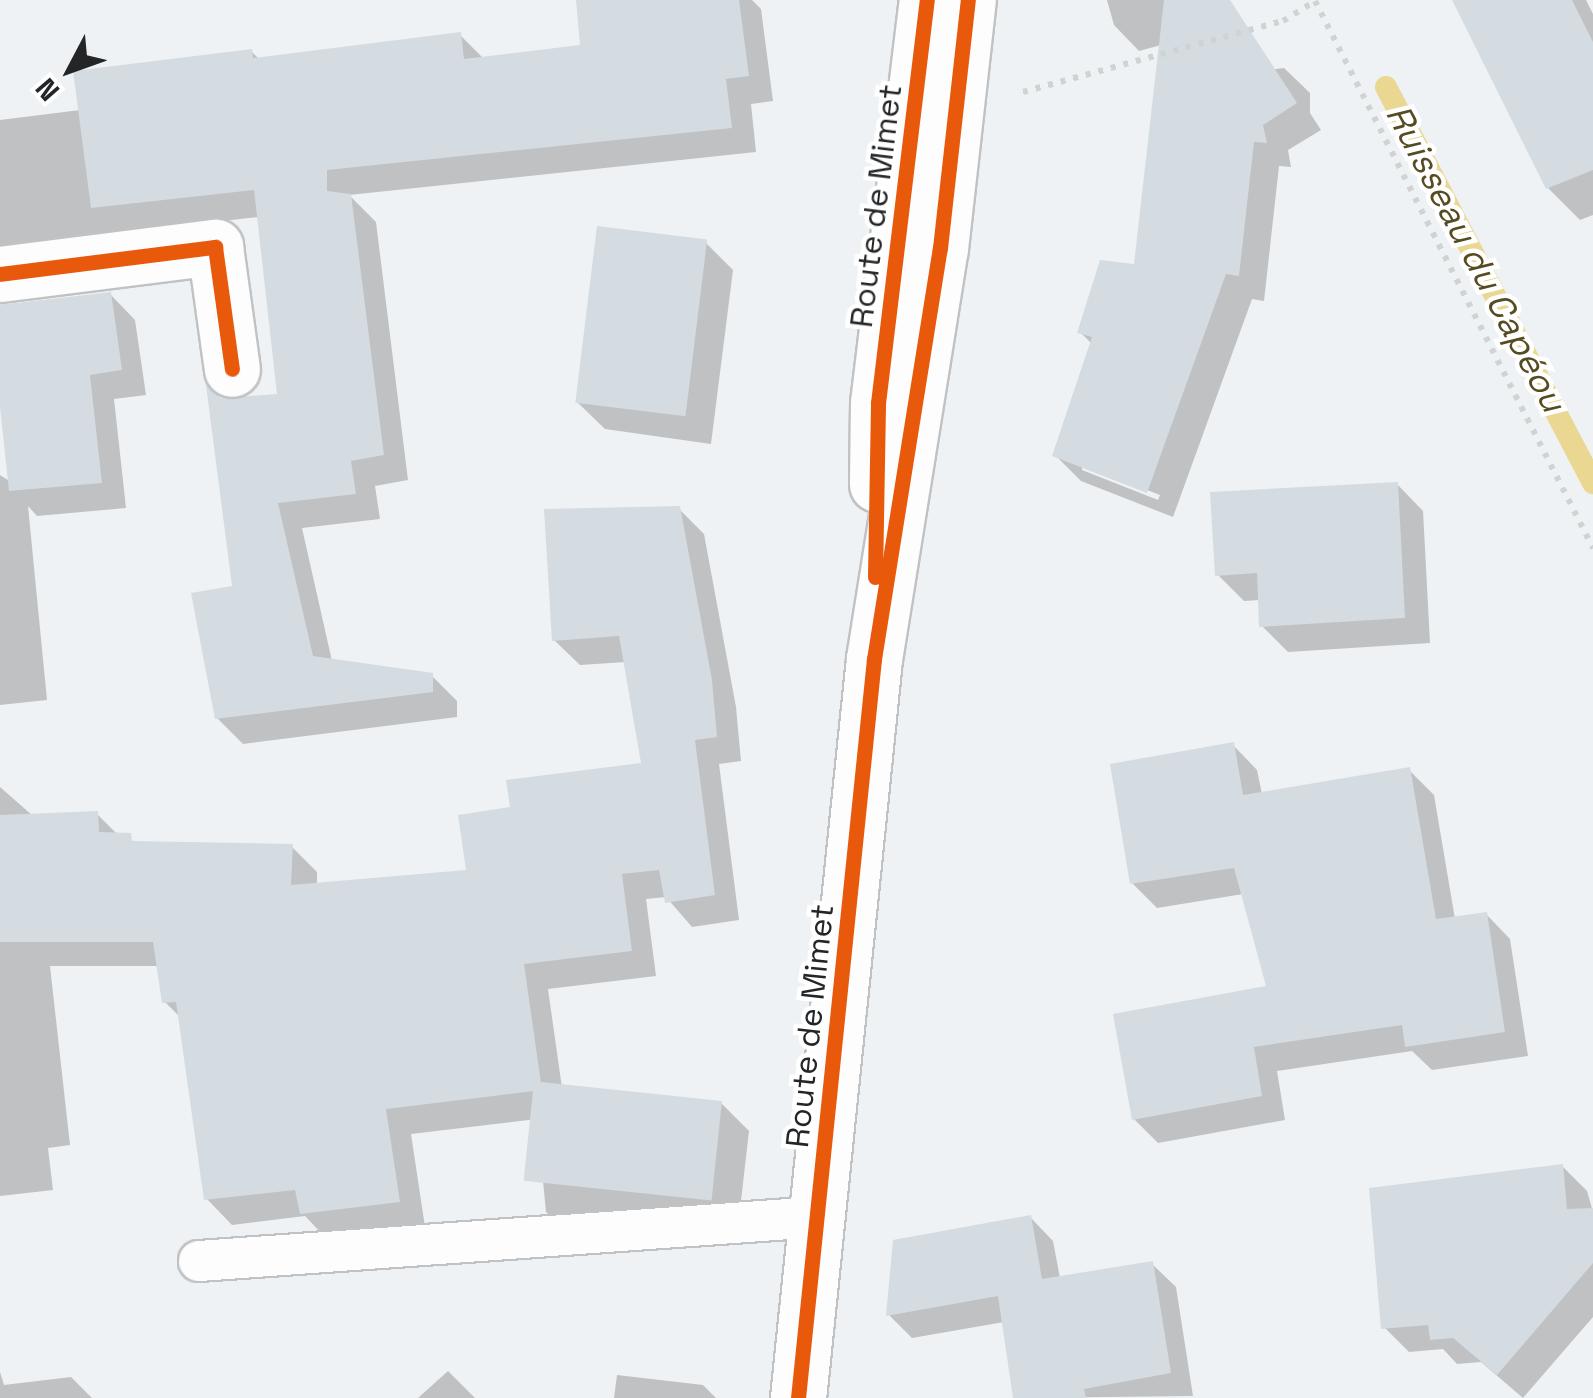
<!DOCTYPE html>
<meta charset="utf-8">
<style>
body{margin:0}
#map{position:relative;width:1593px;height:1398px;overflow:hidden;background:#eff2f4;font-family:"Space Grotesk",sans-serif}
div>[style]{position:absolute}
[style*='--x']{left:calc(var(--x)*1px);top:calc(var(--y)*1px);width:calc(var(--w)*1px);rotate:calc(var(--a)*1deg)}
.shadow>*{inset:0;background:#0003}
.stream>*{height:22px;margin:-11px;padding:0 11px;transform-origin:11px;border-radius:11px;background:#e9d792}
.building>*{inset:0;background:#d4dbe1;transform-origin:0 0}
.path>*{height:6px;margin-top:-3px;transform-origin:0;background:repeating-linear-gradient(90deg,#d1d3d3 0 5px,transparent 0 13px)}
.roads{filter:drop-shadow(2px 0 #c0c2c4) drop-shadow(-2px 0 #c0c2c4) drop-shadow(0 2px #c0c2c4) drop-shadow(0 -2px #c0c2c4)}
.lane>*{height:40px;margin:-20px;padding:0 20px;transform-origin:20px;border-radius:20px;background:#fdfdfd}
.street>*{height:55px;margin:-27.5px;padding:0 27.5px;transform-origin:27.5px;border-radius:27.5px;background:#fdfdfd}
.secondary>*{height:55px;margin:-27.5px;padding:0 27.5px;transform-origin:27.5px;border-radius:27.5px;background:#fdfdfd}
.cycleway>*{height:15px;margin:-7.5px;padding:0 7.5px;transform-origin:7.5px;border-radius:7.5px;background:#e8590c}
span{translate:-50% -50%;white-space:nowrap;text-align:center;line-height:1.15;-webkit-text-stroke:9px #fff;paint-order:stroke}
.street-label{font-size:32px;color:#232527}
.water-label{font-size:35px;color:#564b21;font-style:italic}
.north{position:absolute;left:20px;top:20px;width:100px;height:100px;-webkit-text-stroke:8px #fff;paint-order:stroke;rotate:229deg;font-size:28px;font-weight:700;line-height:40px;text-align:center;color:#232527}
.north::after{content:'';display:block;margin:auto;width:35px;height:45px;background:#232527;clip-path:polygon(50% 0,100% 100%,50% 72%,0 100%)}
</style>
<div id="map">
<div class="shadow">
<i style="clip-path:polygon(581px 0,752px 0,761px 9px,773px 101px,751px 104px,756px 152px,349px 195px,376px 222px,408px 480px,375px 486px,380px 519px,302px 528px,332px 661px,432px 676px,457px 701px,457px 717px,243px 744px,217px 718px,235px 588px,220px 401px,280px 396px,259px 217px,123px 232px,0 284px,0 120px,80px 110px,251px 51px,260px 60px,460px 35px,484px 59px,583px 48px)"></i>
<i style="clip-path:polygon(evenodd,1107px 0,1207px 0,1227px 75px,1284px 68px,1310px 93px,1310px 113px,1321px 130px,1288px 150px,1291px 167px,1279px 166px,1264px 301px,1252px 299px,1173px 517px,1081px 481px,1055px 455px,1093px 345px,1080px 332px,1136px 267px,1161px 45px,1139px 51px,1114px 25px,1107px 0,1082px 465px,1160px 495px,1158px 500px,1082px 470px,1082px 465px)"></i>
<i style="clip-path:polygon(1454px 0,1586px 0,1593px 14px,1593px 215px,1580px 220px,1548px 188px)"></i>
<i style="clip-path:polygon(706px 243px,733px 270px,711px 444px,605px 429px,577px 402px)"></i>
<i style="clip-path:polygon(110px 294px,135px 320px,146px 395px,114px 399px,126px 508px,37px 516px,28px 506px,47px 700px,0 705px,0 475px,11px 482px,0 389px,0 305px)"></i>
<i style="clip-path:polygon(1397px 484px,1423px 511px,1430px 643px,1288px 652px,1262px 626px,1260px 600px,1244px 601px,1217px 574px)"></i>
<i style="clip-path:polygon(679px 509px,704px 534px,736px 707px,741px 761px,719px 764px,739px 920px,692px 927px,666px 897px,646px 899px,656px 976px,548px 989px,566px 1116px,721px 1103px,749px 1131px,738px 1227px,574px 1239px,546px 1212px,537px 1119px,411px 1134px,425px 1227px,327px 1239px,305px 1216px,232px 1225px,207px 1199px,181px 1018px,165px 1002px,159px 966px,50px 966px,70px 1145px,48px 1148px,53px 1190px,0 1196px,0 787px,33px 816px,97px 814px,118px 835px,138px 843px,292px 847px,317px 872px,317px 885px,469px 872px,513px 809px,644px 765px,626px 662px,580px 665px,554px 640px)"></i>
<i style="clip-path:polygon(1233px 745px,1257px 770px,1262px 794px,1409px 770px,1434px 795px,1455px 919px,1486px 914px,1510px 939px,1528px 1056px,1432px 1070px,1412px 1051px,1277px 1071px,1285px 1120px,1158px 1143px,1134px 1119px,1269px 988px,1243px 894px,1157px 908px,1132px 883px)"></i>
<i style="clip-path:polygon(1562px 1166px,1587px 1191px,1593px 1212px,1593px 1317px,1523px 1398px,1481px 1362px,1457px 1364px,1443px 1349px,1409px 1352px,1384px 1327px)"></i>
<i style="clip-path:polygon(1030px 1217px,1053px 1241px,1060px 1278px,1152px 1264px,1176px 1287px,1193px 1396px,1015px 1398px,1004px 1322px,912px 1338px,889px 1315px)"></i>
<i style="clip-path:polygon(448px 1371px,475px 1398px,418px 1398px)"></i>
<i style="clip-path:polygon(0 1372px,4px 1385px,71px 1377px,92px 1398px,0 1398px)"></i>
<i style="clip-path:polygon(617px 1375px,703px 1385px,716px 1398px,614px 1398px)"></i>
</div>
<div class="stream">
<i style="--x:1386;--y:87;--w:447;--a:62.4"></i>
</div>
<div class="building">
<i style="clip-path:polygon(576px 0,739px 0,749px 76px,726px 79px,732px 128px,327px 170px,327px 191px,351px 194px,384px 455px,351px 461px,356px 494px,278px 503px,313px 656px,433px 673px,433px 692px,215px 719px,191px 593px,232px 586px,206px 385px,221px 398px,277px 394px,254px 190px,91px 208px,73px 71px,252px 49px,253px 58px,461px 32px,464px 59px,580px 45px)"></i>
<i style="clip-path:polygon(1164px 0,1230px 0,1297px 103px,1263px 125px,1267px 143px,1254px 142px,1239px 276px,1226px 274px,1147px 493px,1052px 456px,1092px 337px,1077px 333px,1100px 260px,1134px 264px)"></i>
<i style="clip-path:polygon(1452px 0,1572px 0,1593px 42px,1593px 170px,1546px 189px)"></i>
<i style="left:597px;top:226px;width:111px;height:178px;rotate:7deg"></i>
<i style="clip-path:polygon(111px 292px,122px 370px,90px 375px,102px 483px,9px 491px,0 407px,0 305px)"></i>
<i style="clip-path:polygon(1398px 482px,1405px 618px,1259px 627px,1257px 573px,1215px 576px,1210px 492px)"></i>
<i style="clip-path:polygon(680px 506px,712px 680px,717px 737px,695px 740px,715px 895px,665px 903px,659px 870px,622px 874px,632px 951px,524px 964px,542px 1090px,386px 1109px,400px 1202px,300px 1214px,295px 1190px,204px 1200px,176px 1002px,162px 1003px,153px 942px,0 942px,0 815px,98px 811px,99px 832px,131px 833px,132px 841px,293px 844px,291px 885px,466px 870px,458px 815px,510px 807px,506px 780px,641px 763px,619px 636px,552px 641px,544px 509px)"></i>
<i style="clip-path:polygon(1234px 742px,1243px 795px,1410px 767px,1436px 919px,1487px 912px,1505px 1032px,1405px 1047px,1402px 1025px,1254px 1047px,1262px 1096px,1132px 1120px,1113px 1014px,1266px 986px,1234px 868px,1130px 884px,1110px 764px)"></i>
<i style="left:722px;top:1101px;width:100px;height:189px;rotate:96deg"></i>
<i style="clip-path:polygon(1563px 1164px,1567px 1209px,1593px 1208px,1593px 1263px,1497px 1375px,1453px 1338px,1430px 1340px,1428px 1325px,1381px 1329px,1369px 1188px)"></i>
<i style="clip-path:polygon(1031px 1215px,1042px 1279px,1153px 1261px,1171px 1373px,1084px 1389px,1086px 1398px,1013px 1398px,998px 1296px,886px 1316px,893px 1240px)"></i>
</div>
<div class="path">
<i style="--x:1315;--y:1;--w:614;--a:63.06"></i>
<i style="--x:1023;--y:92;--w:270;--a:-15.3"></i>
<i style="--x:1283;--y:21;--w:38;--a:-32"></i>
</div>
<div class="roads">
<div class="lane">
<i style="--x:199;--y:1261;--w:621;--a:-4.07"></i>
</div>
<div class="street">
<i style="--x:0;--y:274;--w:217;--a:-7.2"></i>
<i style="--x:215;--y:247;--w:123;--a:82.1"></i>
</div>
<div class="secondary">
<i style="--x:877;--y:484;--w:81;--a:-89.3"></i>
<i style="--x:878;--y:403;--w:406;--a:-83.1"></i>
<i style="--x:798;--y:1398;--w:743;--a:-84.13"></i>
<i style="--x:874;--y:659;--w:416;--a:-80.9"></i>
<i style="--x:940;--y:248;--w:250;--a:-83.6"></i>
</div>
</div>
<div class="cycleway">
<i style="--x:0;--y:274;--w:217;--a:-7.2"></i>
<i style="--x:215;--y:247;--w:123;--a:82.1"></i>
<i style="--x:875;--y:577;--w:174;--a:-89"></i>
<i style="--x:878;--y:403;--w:406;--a:-83.1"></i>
<i style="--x:798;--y:1398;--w:743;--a:-84.13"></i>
<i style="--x:874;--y:659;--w:416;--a:-80.9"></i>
<i style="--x:940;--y:248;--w:250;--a:-83.6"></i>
</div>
<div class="street-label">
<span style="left:876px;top:206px;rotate:-83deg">Route de Mimet</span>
<span style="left:810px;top:1026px;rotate:-84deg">Route de Mimet</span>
</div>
<div class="water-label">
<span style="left:1476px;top:258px;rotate:62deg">Ruisseau du Capéou</span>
</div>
<div class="north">N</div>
</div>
